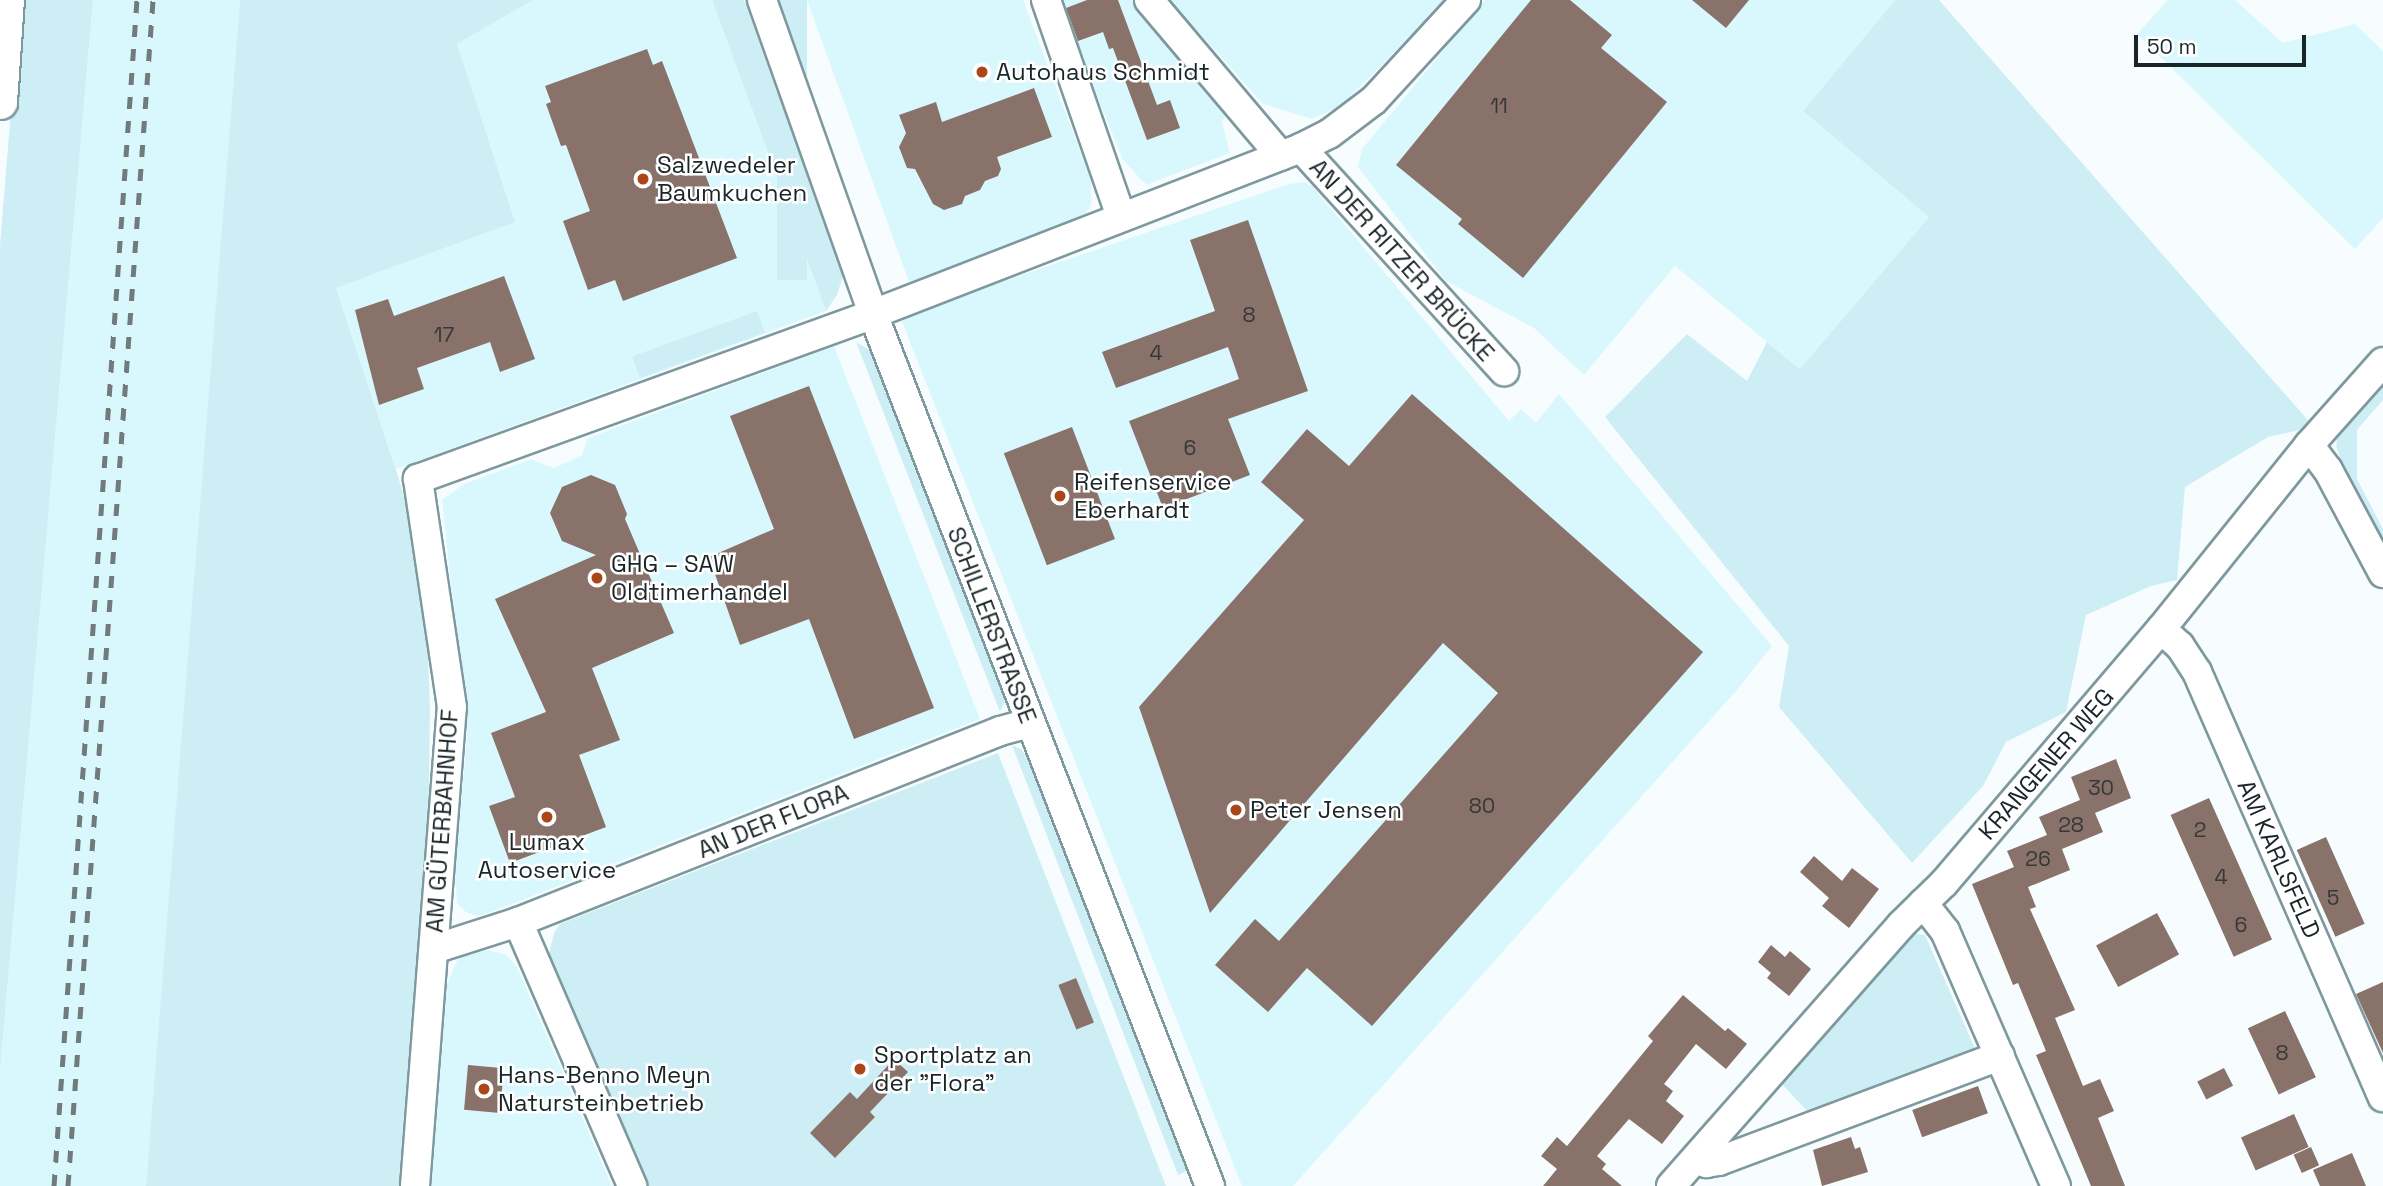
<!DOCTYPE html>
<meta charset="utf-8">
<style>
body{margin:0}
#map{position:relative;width:2383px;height:1186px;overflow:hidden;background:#f7fdfe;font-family:"Space Grotesk",sans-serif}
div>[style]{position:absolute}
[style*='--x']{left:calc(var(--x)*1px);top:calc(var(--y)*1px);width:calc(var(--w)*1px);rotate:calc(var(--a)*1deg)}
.built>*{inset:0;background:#d9f8fe}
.green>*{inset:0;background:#ceeef5;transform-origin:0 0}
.building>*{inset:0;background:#887269;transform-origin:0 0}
.roads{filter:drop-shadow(2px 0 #7e999e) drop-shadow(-2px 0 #7e999e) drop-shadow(0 2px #7e999e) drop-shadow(0 -2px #7e999e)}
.minor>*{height:28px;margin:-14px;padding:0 14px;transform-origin:14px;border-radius:14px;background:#fff}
.tertiary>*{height:33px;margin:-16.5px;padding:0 16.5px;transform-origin:16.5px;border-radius:16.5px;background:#fff}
.rail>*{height:5px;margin-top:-2.5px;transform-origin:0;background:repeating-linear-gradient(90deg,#727b7c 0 12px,transparent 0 24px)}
.dots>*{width:19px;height:19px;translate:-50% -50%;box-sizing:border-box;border:4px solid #fff;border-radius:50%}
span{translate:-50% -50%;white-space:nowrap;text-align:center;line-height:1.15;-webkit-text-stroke:5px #fff;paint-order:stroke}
.number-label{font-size:21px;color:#363838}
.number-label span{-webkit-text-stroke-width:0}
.poi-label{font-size:24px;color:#1a2527}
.left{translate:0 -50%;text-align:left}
.street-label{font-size:24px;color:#1a2527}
.scale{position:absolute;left:2134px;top:35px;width:172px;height:32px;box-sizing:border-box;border:4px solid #1a2527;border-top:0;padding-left:9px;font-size:21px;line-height:24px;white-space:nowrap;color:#1a2527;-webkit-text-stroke:5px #fff;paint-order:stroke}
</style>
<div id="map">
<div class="built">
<i style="clip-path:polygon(93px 0,240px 0,173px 863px,146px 1186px,0 1186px,0 1072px)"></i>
<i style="clip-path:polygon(533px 0,712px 0,826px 311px,396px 469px,336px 288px,514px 222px,457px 44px)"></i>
<i style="clip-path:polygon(807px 0,1023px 0,1091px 180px,1091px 205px,1081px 221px,909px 282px)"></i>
<i style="clip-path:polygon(1058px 0,1137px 0,1229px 111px,1222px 122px,1230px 153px,1146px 185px,1123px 160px)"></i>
<i style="clip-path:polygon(1170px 0,1444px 0,1445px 1px,1341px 106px,1312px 119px,1263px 104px)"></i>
<i style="clip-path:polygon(1485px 0,1895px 0,1803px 111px,1929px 217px,1800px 369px,1675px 266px,1584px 375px,1534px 328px,1446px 281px,1358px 167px,1362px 149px)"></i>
<i style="clip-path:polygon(2168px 0,2235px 0,2283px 43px,2355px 24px,2383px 51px,2383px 218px,2355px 249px,2137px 34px)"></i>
<i style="clip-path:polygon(1304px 182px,1312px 186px,1509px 421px,1521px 409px,1536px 423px,1559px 394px,1772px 646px,1736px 691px,1293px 1186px,1242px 1186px,902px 322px,907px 314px,1289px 184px)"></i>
<i style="clip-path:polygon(834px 346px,980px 719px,497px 910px,478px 916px,466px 912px,457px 903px,455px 873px,467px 737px,442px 500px,464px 484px,531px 459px,554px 468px,582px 455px,588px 438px)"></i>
<i style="clip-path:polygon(488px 950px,505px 954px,517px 967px,612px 1186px,431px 1186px,445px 990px,458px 958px)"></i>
</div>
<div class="green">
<i style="clip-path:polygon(20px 0,93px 0,0 1072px,0 245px)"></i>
<i style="clip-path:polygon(240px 0,533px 0,457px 44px,515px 222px,336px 288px,398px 476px,412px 526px,426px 603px,430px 709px,427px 940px,407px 1186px,146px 1186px)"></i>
<i style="clip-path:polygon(712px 0,744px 0,843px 276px,837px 295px,826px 311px)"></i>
<i style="left:777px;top:0;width:30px;height:280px"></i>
<i style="clip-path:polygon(1895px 0,1939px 0,2314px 427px,2268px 437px,2185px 487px,2177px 580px,2151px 586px,2086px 615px,2066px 712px,2006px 742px,1983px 786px,1912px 863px,1779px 707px,1789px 646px,1605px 417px,1687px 334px,1747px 381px,1767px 342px,1800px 369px,1929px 217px,1803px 111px)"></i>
<i style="left:757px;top:311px;width:23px;height:133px;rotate:70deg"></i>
<i style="clip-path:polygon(856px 342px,876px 354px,1004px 688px,1004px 703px,1000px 712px)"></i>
<i style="clip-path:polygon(2383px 375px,2383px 400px,2357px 430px,2357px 479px,2383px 529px,2383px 551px,2351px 488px,2336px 446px,2339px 425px)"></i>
<i style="clip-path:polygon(1012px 745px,1021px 749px,1033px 765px,1192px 1169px,1178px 1175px)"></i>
<i style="clip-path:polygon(998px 753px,1166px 1186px,649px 1186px,549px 953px,554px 933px,560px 924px)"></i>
<i style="clip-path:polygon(1908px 933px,1925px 935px,1977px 1053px,1810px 1114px,1778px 1080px)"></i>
</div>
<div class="building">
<i style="clip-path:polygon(1087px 0,1118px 0,1157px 105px,1170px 100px,1180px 128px,1147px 140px,1113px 48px,1109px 49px,1103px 32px,1078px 41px,1066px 8px)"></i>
<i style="clip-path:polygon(1531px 0,1570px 0,1612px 35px,1601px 48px,1667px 102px,1523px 278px,1458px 224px,1462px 219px,1396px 165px)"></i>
<i style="clip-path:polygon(1692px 0,1749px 0,1726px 28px)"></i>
<i style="clip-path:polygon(647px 49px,653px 65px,662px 61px,737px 258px,623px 301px,615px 280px,588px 290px,563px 221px,590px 211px,566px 145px,561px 146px,546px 104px,551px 102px,545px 86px)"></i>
<i style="clip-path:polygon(1034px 88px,1052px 137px,997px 157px,1001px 169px,998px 176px,985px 181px,980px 190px,965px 196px,962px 204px,944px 210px,933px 204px,915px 169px,907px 168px,899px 147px,906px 133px,899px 115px,936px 102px,942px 122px)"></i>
<i style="clip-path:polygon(1248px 220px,1308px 391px,1228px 419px,1250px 475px,1163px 508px,1129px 421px,1239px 379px,1228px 347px,1116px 388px,1102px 352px,1215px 311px,1190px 240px)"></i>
<i style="clip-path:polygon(504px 276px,535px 359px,500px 372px,490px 342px,417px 368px,424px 389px,379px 405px,355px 310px,388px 299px,394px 316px)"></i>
<i style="clip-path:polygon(809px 386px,934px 708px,854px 739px,809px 619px,740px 645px,709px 557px,774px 529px,730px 416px)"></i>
<i style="clip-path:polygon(1412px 394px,1703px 652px,1372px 1026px,1307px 968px,1268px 1012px,1215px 965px,1255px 919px,1279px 941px,1498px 693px,1443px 643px,1210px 913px,1139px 707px,1304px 520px,1261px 482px,1307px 429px,1349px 466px)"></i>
<i style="left:1072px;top:427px;width:120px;height:73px;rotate:69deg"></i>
<i style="clip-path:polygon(591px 475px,615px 485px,627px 514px,625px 519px,674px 633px,592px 668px,620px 740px,579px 755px,606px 827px,510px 863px,489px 806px,515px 797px,491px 733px,546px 712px,495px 599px,596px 555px,562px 541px,550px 513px,562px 487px)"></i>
<i style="clip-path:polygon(2116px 759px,2131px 798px,2095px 813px,2103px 832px,2062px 849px,2070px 870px,2028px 887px,2036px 907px,2030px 909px,2075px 1010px,2055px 1018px,2083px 1086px,2100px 1079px,2114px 1111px,2098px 1118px,2125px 1186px,2091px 1186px,2036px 1055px,2046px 1051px,2018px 983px,2013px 985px,1972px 884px,2014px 867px,2007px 851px,2047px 835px,2039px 817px,2080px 800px,2071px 777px)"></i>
<i style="left:2209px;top:798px;width:155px;height:42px;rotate:66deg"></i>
<i style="left:2326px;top:837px;width:95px;height:32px;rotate:66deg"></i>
<i style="clip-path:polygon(1814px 856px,1842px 881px,1852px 868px,1879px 889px,1849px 928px,1822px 906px,1829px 898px,1800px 872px)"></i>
<i style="left:2157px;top:913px;width:47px;height:69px;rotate:62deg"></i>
<i style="clip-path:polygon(1771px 945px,1785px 957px,1790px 951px,1811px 969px,1789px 996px,1767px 978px,1771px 973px,1758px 962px)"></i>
<i style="left:1076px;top:978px;width:48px;height:19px;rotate:68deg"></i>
<i style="clip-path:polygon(2383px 982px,2383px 1053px,2356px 994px)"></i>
<i style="clip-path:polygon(1683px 995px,1725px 1031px,1728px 1028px,1747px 1044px,1726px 1069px,1696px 1044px,1664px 1084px,1673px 1091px,1666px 1101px,1684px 1116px,1662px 1144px,1629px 1119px,1597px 1156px,1606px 1164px,1602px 1169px,1622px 1186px,1543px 1186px,1557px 1169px,1541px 1156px,1557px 1137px,1567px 1146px,1653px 1041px,1648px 1036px)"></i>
<i style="left:2285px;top:1011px;width:73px;height:41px;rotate:65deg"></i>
<i style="clip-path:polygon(894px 1059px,908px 1072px,870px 1112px,875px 1117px,835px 1158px,810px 1133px,850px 1092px,857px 1099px)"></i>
<i style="left:468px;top:1065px;width:36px;height:45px;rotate:5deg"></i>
<i style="left:2224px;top:1068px;width:20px;height:30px;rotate:63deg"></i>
<i style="left:1978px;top:1086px;width:29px;height:70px;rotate:70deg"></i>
<i style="left:2294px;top:1114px;width:36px;height:58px;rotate:66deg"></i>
<i style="clip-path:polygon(1851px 1137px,1855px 1149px,1860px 1147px,1868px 1172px,1822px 1186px,1813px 1150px)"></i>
<i style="left:2311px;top:1147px;width:20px;height:19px;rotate:66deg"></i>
<i style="clip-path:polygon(2352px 1153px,2366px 1186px,2320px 1186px,2313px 1170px)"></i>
</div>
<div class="roads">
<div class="minor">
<i style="--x:762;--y:0;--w:333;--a:70.5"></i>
<i style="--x:873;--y:314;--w:935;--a:68.87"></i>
<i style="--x:1046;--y:0;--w:230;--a:70.9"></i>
<i style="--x:1149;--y:0;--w:204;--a:49.8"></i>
<i style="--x:1301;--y:148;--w:302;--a:47.7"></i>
<i style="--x:2309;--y:445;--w:31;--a:53"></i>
<i style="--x:2328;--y:470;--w:117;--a:61.9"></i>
<i style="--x:2161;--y:629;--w:25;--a:42"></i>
<i style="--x:2180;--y:646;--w:31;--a:57"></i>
<i style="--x:2197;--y:672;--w:464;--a:66.4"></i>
<i style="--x:1923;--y:903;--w:36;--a:52"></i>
<i style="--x:1945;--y:931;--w:278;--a:66.5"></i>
<i style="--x:518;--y:922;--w:288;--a:66.6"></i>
<i style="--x:434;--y:949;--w:88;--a:-17.8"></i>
<i style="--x:518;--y:922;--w:518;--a:-21.62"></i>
<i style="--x:1000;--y:731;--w:30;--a:-15"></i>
<i style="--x:1698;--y:1156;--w:11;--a:41"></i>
<i style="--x:1706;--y:1163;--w:13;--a:-9"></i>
<i style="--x:1719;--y:1161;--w:300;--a:-20.5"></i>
<i style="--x:415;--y:1186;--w:480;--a:-85.6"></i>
<i style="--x:452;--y:707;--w:231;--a:-98.5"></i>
<i style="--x:418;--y:479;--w:484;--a:-19.9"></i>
<i style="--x:873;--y:314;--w:459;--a:-21.2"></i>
<i style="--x:1301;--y:148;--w:31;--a:-27"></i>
<i style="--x:1329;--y:134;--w:56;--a:-37.1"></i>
<i style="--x:1374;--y:100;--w:136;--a:-47.4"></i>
<i style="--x:1671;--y:1186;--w:348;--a:-48.6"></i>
<i style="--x:1901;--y:925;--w:60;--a:-44.3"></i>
<i style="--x:1944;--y:883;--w:334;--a:-49.5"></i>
<i style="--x:2161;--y:629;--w:236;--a:-51.2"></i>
<i style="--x:2309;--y:445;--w:111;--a:-48.3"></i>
</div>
<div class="tertiary">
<i style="--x:0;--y:102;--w:102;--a:-86.1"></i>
</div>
</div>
<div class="rail">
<i style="--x:54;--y:1186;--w:1189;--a:-86"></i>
<i style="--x:68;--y:1186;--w:1189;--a:-85.9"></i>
</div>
<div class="dots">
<i style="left:982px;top:72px;background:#ab4618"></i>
<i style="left:643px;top:179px;background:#ab4618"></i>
<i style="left:1060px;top:496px;background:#ab4618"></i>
<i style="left:597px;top:578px;background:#ab4618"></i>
<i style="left:1236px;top:810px;background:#ab4618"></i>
<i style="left:547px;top:817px;background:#ab4618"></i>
<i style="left:860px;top:1069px;background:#ab4618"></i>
<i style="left:484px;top:1089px;background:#ab4618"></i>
</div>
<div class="number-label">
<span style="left:1499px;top:106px">11</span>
<span style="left:1249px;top:315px">8</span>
<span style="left:444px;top:335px">17</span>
<span style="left:1156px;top:353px">4</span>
<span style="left:1190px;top:448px">6</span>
<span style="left:2101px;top:788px">30</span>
<span style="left:1482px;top:806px">80</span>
<span style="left:2071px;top:825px">28</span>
<span style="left:2200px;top:830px">2</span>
<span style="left:2038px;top:859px">26</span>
<span style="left:2221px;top:877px">4</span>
<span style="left:2333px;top:898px">5</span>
<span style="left:2241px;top:925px">6</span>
<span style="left:2282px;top:1053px">8</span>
</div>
<div class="poi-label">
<span class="left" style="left:996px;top:72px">Autohaus Schmidt</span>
<span class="left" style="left:657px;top:179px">Salzwedeler<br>Baumkuchen</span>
<span class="left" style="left:1074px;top:496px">Reifenservice<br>Eberhardt</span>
<span class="left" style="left:611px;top:578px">GHG – SAW<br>Oldtimerhandel</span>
<span class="left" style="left:1250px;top:810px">Peter Jensen</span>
<span style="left:547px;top:856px">Lumax<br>Autoservice</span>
<span class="left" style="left:874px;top:1069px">Sportplatz an<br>der "Flora"</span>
<span class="left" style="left:498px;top:1089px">Hans-Benno Meyn<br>Natursteinbetrieb</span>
</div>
<div class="street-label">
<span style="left:1402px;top:260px;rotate:48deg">AN DER RITZER BRÜCKE</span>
<span style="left:992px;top:625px;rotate:69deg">SCHILLERSTRASSE</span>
<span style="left:2046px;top:764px;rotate:-49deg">KRANGENER WEG</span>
<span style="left:442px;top:821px;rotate:-86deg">AM GÜTERBAHNHOF</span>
<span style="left:773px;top:821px;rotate:-22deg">AN DER FLORA</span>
<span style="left:2279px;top:859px;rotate:66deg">AM KARLSFELD</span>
</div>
<div class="scale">50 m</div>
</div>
